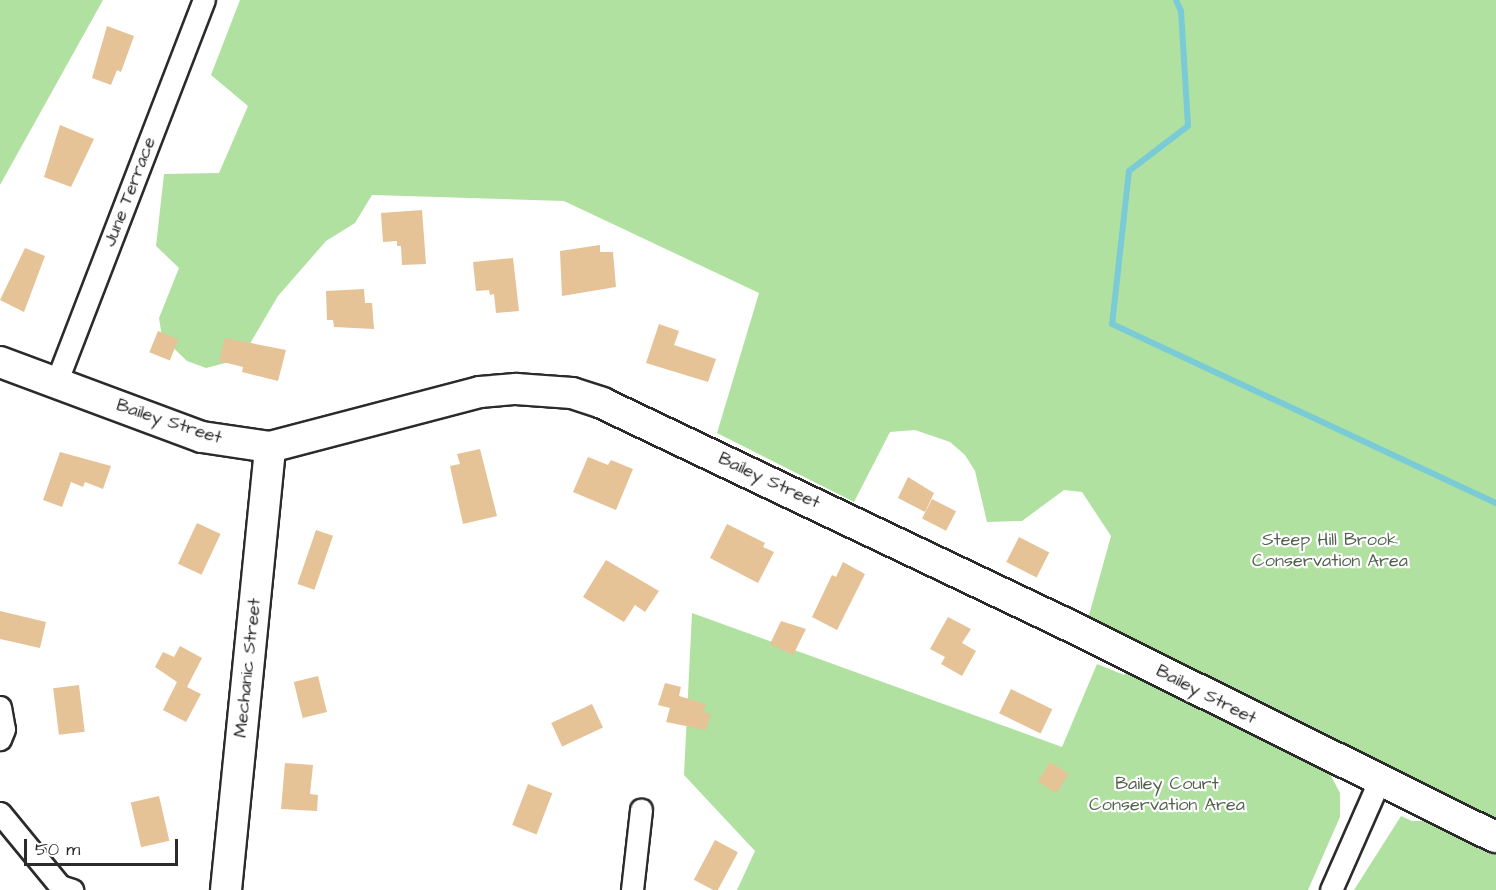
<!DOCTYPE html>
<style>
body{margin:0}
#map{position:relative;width:1496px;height:890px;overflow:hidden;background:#fff;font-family:"Architects Daughter",sans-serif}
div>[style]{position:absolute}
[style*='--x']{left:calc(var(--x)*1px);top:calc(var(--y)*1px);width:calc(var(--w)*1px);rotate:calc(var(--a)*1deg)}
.green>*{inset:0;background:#b1e1a1}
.stream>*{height:6px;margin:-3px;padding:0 3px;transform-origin:3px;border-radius:3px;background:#7bcbd6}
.building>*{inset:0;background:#e6c297;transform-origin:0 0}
.roads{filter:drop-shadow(2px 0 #2b2b2b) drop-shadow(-2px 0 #2b2b2b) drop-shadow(0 2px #2b2b2b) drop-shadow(0 -2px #2b2b2b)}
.street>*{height:21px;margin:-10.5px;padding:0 10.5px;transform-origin:10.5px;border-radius:10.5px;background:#fff}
.secondary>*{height:30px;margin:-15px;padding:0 15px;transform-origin:15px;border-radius:15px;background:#fff}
span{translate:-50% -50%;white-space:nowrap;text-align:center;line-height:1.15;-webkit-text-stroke:4.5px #fff;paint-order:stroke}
.street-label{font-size:18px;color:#2b2b2b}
.park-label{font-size:18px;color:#53624e}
.scale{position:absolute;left:24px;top:839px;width:154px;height:27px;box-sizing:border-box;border:3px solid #2b2b2b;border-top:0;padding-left:8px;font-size:18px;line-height:21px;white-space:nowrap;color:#2b2b2b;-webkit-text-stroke:4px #fff;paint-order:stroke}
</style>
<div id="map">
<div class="green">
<i style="clip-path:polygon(0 0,103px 0,0 185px)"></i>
<i style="clip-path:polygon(240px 0,1496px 0,1496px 821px,1086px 626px,1111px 536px,1082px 492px,1064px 490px,1022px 521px,987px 522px,975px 471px,965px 455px,950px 442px,915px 430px,890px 432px,854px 502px,717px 433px,759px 293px,564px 201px,372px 195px,355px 223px,326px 241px,278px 296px,241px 359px,206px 368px,187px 361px,162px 337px,159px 318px,179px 268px,156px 246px,164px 174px,219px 173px,248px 106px,211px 75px)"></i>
<i style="clip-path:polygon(692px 613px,1062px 747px,1097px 664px,1124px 675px,1127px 670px,1331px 768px,1330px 774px,1340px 793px,1340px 817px,1308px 890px,737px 890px,755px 851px,684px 775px)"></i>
<i style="clip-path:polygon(1401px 816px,1412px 821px,1434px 821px,1496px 850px,1496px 890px,1354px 890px)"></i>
</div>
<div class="stream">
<i style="--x:1176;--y:0;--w:12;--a:66"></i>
<i style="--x:1181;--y:11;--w:115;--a:86.5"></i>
<i style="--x:1188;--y:126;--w:74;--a:142.7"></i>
<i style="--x:1129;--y:171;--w:154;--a:96.3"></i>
<i style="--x:1112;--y:324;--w:424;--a:25"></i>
</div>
<div class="building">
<i style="clip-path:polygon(107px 26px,134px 36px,121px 72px,117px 70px,111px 85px,92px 78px)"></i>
<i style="clip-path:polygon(60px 125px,94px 139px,71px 187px,44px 177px)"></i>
<i style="clip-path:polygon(422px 210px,426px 264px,402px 265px,401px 246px,397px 246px,397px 241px,383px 242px,381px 213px)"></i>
<i style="clip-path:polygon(600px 245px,600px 252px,613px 252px,616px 287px,562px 296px,560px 251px)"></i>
<i style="clip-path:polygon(25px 248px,45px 256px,24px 312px,0 300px)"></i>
<i style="clip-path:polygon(513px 258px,519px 311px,496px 313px,494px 294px,490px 295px,489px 290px,476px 291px,473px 262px)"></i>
<i style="clip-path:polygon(364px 289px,365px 303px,372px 303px,374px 329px,334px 327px,333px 320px,327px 320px,326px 291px)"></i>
<i style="clip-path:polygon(659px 324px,679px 331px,674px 345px,716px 359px,708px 382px,646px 363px)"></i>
<i style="left:158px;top:331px;width:22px;height:23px;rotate:22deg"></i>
<i style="clip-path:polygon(225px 338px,286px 350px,278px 381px,242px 372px,243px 367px,219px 361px)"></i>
<i style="clip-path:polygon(480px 449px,497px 516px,463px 524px,450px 466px,460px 464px,457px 454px)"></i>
<i style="clip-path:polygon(60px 452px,111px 466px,103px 489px,85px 482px,83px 487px,71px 482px,62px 507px,43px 500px)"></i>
<i style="clip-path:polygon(588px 457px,608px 465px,611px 460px,633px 469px,616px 510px,573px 492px)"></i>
<i style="clip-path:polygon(908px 477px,934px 493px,925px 512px,898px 498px)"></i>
<i style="left:932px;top:499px;width:27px;height:22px;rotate:27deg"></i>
<i style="left:197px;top:523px;width:26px;height:45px;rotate:25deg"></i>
<i style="clip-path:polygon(727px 524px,765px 543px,763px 547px,774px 552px,758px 583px,710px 558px)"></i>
<i style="left:316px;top:530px;width:18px;height:57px;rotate:19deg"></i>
<i style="left:1019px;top:537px;width:34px;height:28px;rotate:27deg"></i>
<i style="clip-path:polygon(606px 560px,659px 591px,645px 612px,635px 605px,624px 622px,583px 597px)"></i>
<i style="clip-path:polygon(843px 562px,865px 574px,837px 630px,812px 617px,832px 575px,836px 577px)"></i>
<i style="clip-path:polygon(0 611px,46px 622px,40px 648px,0 639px)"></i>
<i style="clip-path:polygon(948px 617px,971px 629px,962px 643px,976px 651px,962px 676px,941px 664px,945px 657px,930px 649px)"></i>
<i style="clip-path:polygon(781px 621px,806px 629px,793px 655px,770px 644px)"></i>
<i style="clip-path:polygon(180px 646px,202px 658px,187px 687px,201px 694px,186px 722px,163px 710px,177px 682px,155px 667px,163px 652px,174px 657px)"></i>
<i style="left:318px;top:676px;width:37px;height:25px;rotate:76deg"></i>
<i style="clip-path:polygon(665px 683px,681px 687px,679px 696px,706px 704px,703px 712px,711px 714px,706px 730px,666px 722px,670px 708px,658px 705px)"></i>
<i style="left:79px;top:685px;width:47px;height:26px;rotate:83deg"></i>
<i style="left:1011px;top:689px;width:46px;height:27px;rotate:26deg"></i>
<i style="left:592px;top:704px;width:26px;height:45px;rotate:65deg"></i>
<i style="left:1050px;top:762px;width:22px;height:23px;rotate:32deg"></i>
<i style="clip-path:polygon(285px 763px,313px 765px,310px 794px,318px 795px,317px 811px,281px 809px)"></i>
<i style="left:528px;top:784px;width:26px;height:44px;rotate:21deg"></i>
<i style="left:159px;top:796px;width:46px;height:29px;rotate:77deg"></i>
<i style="left:715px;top:840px;width:26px;height:45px;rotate:28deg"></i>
</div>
<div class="roads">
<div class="street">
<i style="--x:56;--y:383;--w:411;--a:-68.9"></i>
<i style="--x:0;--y:707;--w:22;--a:80"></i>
<i style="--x:4;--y:729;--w:11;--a:112"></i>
<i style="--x:0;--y:813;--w:94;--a:50.6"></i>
<i style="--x:60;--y:886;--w:13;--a:18"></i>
<i style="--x:632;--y:890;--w:81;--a:-83.6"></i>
<i style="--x:1331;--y:890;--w:119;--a:-66.2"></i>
</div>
<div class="secondary">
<i style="--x:0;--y:362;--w:215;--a:20.4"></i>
<i style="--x:202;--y:437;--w:69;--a:8.4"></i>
<i style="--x:270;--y:447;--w:217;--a:-14.7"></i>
<i style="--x:480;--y:392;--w:36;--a:-5"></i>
<i style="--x:516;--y:389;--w:56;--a:4.1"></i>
<i style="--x:572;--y:393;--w:32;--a:18"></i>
<i style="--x:602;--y:403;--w:509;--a:25.46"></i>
<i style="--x:1062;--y:622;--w:484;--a:26.4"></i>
<i style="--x:226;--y:890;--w:445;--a:-84.3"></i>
</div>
</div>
<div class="street-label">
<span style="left:130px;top:192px;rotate:-69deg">June Terrace</span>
<span style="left:169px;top:422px;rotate:18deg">Bailey Street</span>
<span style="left:769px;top:481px;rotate:25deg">Bailey Street</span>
<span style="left:248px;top:668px;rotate:-84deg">Mechanic Street</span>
<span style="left:1206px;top:695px;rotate:27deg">Bailey Street</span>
</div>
<div class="park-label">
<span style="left:1330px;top:551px">Steep Hill Brook<br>Conservation Area</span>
<span style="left:1167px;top:795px">Bailey Court<br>Conservation Area</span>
</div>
<div class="scale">50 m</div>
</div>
